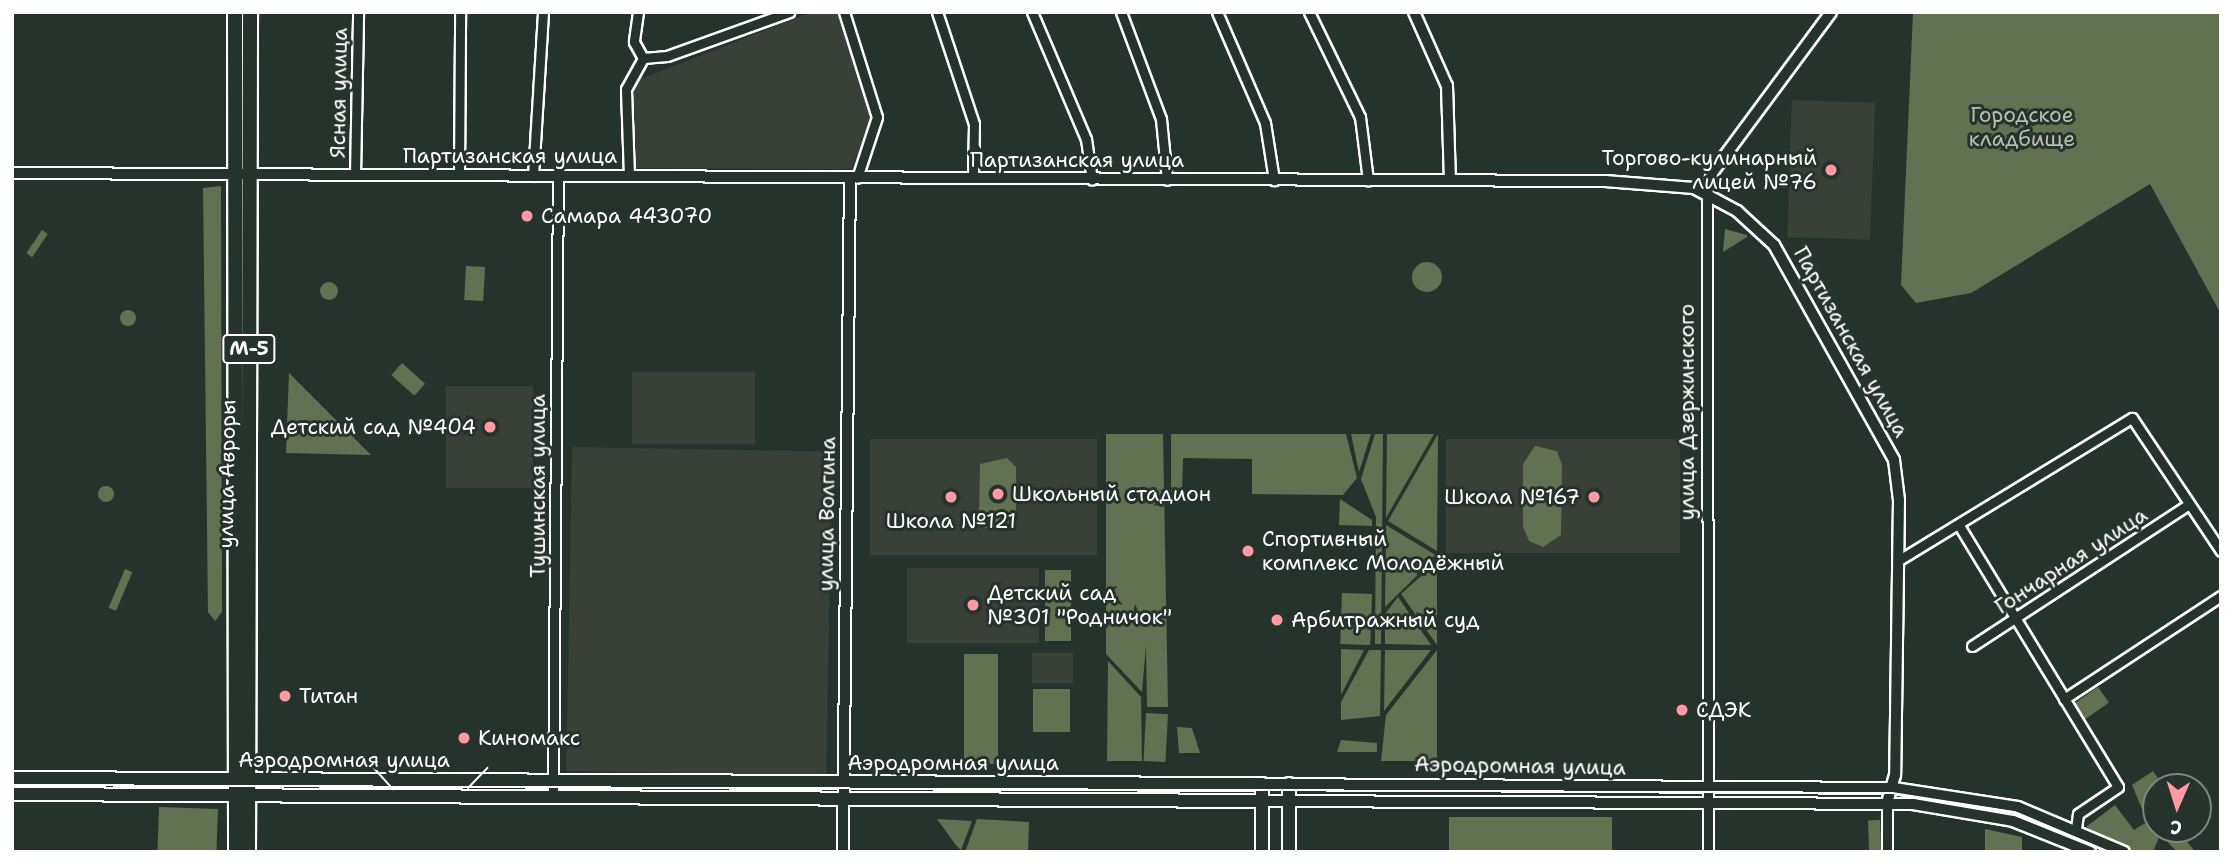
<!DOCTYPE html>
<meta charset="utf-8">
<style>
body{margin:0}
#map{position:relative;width:2233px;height:864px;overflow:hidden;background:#26332d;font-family:"Shantell Sans",sans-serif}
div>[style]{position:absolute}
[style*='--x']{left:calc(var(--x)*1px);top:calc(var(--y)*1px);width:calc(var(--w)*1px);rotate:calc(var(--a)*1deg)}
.built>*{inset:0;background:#394037;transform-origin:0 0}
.green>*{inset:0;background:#627152;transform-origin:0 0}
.round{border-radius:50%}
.roads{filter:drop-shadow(2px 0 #fff) drop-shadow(-2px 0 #fff) drop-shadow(0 2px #fff) drop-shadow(0 -2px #fff)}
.minor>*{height:9px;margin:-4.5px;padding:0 4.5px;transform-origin:4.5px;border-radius:4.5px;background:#26332d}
.tertiary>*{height:10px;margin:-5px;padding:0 5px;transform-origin:5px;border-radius:5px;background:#26332d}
.secondary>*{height:12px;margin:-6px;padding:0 6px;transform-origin:6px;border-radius:6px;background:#26332d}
.primary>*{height:14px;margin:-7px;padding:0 7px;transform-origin:7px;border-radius:7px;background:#26332d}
.tram>*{height:2px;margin:-1px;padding:0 1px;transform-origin:1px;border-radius:1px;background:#fff}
.dots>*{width:19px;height:19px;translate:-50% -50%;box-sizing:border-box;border:4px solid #26332d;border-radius:50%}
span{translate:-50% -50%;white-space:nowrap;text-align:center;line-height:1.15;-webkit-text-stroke:6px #26332d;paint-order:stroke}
.shield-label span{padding:2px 5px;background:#26332d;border:2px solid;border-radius:5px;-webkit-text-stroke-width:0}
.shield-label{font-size:19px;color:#fff;font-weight:700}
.street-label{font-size:21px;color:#fff}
.park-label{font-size:21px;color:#b8bfb1}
.poi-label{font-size:21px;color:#fff}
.right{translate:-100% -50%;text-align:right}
.left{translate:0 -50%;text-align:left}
.frame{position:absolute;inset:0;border:14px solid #fff;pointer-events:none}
.north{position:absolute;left:2142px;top:773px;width:70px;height:70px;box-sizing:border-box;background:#26332d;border:2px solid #7d8581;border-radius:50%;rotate:183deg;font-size:19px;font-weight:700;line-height:28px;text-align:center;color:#fff}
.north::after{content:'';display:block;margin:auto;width:24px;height:32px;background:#ff9aa2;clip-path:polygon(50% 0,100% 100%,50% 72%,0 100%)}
</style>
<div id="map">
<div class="built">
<i style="clip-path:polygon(812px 12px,839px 12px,872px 117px,851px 169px,636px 168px,633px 82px)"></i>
<i style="left:1792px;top:100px;width:83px;height:137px;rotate:2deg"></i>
<i style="left:632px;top:372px;width:123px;height:72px"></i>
<i style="left:446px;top:386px;width:87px;height:102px"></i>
<i style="left:870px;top:439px;width:227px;height:116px"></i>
<i style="left:1446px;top:439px;width:234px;height:114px"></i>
<i style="left:572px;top:447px;width:260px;height:324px;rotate:1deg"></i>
<i style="left:907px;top:568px;width:132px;height:75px"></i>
<i style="left:1032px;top:653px;width:41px;height:30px"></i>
</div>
<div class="green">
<i style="clip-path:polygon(1913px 12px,2221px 12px,2221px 314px,2150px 184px,1971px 293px,1916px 303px,1901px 285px)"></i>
<i style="clip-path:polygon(221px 186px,222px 612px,215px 621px,208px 612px,203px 188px)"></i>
<i style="clip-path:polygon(1725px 229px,1747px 235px,1747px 237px,1723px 252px)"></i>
<i style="left:42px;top:230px;width:7px;height:28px;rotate:34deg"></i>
<i class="round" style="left:1412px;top:262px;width:30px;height:30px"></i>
<i style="left:466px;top:266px;width:19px;height:34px;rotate:3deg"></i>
<i class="round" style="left:320px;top:282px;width:18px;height:18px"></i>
<i class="round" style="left:120px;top:310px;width:16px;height:16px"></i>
<i style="left:402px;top:363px;width:31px;height:16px;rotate:42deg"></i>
<i style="clip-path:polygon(289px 373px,371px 455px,286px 453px)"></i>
<i style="clip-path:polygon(1106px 434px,1163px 434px,1168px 707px,1147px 707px,1146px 646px,1142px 692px,1106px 654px)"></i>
<i style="clip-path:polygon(1171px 434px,1346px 434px,1357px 478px,1343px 495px,1252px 494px,1252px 459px,1183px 458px,1182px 494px,1171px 494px)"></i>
<i style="clip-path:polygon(1351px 434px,1371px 434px,1359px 472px)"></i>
<i style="clip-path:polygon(1375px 434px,1383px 434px,1381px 644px,1375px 644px,1376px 517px,1361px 479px)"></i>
<i style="clip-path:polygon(1387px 434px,1434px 434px,1386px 518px)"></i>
<i style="clip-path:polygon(1438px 434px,1437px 551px,1388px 521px)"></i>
<i style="clip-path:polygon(1535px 446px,1557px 451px,1562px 465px,1561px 535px,1543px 547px,1529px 541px,1523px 527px,1523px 464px)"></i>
<i style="clip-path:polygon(1007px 458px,1016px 467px,1016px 523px,985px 528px,979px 520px,980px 464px)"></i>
<i class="round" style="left:98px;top:486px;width:16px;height:16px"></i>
<i style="clip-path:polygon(1340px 499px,1372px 520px,1372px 526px,1339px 525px)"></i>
<i style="clip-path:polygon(1386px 525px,1437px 556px,1385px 607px)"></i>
<i style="clip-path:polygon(1437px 562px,1437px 645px,1401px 594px)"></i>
<i style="left:125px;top:569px;width:8px;height:42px;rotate:23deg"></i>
<i style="left:1045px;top:570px;width:26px;height:71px"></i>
<i style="left:1342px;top:593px;width:30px;height:51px;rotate:2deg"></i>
<i style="clip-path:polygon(1398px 597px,1431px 645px,1385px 644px,1385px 614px)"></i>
<i style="clip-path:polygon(1341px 649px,1364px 650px,1341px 695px)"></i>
<i style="clip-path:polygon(1369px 650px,1381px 650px,1380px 716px,1341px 720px,1341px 702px)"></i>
<i style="clip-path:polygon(1385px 650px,1431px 650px,1384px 711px)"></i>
<i style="clip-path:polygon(1437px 650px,1437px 761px,1381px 761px,1386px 715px)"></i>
<i style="left:964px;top:654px;width:34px;height:110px"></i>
<i style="clip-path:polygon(1108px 661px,1141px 697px,1142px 761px,1107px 761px)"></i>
<i style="left:2098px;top:687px;width:19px;height:32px;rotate:55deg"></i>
<i style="left:1033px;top:689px;width:37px;height:43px"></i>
<i style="left:1146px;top:713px;width:22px;height:48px;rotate:3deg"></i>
<i style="clip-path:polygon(1177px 727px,1192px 728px,1200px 753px,1179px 753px)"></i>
<i style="clip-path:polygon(1341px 740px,1377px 743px,1377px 752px,1337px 752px)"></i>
<i style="clip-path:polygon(2153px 771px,2164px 787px,2156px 787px,2156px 829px,2168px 829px,2161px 834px,2147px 821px,2132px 785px)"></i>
<i style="clip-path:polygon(2115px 805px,2134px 830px,2145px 823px,2159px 837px,2153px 852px,2127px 852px,2086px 827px)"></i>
<i style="left:159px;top:807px;width:59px;height:45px;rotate:2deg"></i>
<i style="left:1449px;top:817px;width:163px;height:35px"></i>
<i style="clip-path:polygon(937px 819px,972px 821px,961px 850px,955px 844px)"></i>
<i style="clip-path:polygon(977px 819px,1029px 822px,1028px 852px,965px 852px)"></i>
<i style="left:1880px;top:820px;width:32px;height:12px;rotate:88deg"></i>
<i style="clip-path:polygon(1985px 829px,2022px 837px,2022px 852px,1985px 852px)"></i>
<i style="clip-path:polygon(2178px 829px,2195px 852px,2177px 852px,2163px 837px)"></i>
</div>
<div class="roads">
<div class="minor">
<i style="--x:638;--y:12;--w:30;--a:98"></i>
<i style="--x:634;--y:42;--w:18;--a:61"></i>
<i style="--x:844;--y:12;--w:110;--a:72.6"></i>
<i style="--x:877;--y:117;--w:64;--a:108.2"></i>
<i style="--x:937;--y:12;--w:118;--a:71.7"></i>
<i style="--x:974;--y:124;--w:54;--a:91.1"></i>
<i style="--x:1032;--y:12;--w:138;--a:67"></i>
<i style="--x:1086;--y:139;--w:41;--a:81.7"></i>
<i style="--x:1121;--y:12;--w:114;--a:69.5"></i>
<i style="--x:1161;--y:119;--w:61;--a:84.4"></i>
<i style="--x:1217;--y:12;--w:121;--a:66.6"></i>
<i style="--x:1265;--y:123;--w:58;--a:81"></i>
<i style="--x:1309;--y:12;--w:117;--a:64.1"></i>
<i style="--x:1360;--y:117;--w:64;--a:82.8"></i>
<i style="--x:643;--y:58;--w:24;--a:-5"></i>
<i style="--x:667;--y:56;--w:130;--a:-19.8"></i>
<i style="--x:355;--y:175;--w:163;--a:-88.9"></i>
<i style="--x:459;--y:175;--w:163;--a:-89.6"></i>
<i style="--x:533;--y:176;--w:164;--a:-86.5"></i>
<i style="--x:629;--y:176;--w:87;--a:-92"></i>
<i style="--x:626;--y:89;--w:35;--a:-61"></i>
<i style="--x:1707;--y:193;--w:659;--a:89.91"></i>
<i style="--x:1960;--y:527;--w:304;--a:58.7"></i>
<i style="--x:2118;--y:787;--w:48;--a:146"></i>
<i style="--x:2078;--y:814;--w:14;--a:98"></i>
<i style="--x:1899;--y:560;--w:273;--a:-31.4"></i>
<i style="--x:2132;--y:418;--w:160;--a:56.2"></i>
<i style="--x:1972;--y:646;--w:259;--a:-33.2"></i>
<i style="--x:2064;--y:699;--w:188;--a:-33.3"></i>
<i style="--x:553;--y:797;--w:621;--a:-89.54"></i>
<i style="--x:1887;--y:852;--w:49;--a:-90"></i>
</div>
<div class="tertiary">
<i style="--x:1414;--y:12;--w:81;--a:66"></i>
<i style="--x:1447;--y:86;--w:94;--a:88.2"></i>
<i style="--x:12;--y:173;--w:1593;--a:0.29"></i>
<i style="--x:1605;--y:181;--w:89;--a:4.5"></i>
<i style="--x:1694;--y:188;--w:49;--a:28.1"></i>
<i style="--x:1737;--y:211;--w:50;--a:42.6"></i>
<i style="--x:1774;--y:245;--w:246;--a:60.8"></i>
<i style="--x:1894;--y:460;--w:40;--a:82.9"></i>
<i style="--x:1899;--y:500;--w:275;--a:90.8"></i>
<i style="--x:1895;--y:775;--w:29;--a:106"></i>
<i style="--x:1707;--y:193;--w:21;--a:-76"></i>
<i style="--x:1712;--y:173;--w:200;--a:-53.5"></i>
<i style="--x:1262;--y:784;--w:632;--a:0.36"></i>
<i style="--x:1894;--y:788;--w:125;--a:8.7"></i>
<i style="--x:2018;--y:807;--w:115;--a:23"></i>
<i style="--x:1262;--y:801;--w:651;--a:0.26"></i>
<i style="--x:1913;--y:804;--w:101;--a:9.6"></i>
<i style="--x:2013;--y:821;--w:83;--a:21.9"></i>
<i style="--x:843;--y:852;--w:675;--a:-89.41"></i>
</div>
<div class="secondary">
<i style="--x:12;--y:778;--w:1250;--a:0.28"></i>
<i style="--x:1262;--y:784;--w:68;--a:90"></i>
<i style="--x:12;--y:794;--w:1250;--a:0.32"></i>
<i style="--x:1289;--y:852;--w:68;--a:-90"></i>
</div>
<div class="primary">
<i style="--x:235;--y:12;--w:840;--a:89.93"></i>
<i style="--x:248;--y:852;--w:840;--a:-89.86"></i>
</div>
</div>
<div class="tram">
<i style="--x:373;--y:767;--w:30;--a:48"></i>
<i style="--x:12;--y:785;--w:1880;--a:0.24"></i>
<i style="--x:1892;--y:793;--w:123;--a:8.9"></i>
<i style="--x:2014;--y:812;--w:103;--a:22.8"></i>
<i style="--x:468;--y:788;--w:28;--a:-46"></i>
</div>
<div class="dots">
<i style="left:1831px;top:170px;background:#ff9aa2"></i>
<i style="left:527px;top:216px;background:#ff9aa2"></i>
<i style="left:490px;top:427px;background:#ff9aa2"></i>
<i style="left:998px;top:494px;background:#ff9aa2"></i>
<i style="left:951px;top:497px;background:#ff9aa2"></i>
<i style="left:1594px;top:497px;background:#ff9aa2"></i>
<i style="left:1248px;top:551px;background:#ff9aa2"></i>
<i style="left:973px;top:605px;background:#ff9aa2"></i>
<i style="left:1277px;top:620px;background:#ff9aa2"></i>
<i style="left:285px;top:696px;background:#ff9aa2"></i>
<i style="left:1682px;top:710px;background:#ff9aa2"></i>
<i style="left:464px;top:738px;background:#ff9aa2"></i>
</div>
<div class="shield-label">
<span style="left:249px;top:349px">М-5</span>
</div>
<div class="street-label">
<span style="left:339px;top:93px;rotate:-89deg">Ясная улица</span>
<span style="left:510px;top:156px">Партизанская улица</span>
<span style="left:1077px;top:160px">Партизанская улица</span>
<span style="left:1851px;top:342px;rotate:61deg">Партизанская улица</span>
<span style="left:1687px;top:412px;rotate:-90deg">улица Дзержинского</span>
<span style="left:227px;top:474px;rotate:-89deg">улица Авроры</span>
<span style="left:538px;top:486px;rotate:-90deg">Тушинская улица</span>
<span style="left:827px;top:514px;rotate:-89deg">улица Волгина</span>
<span style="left:2071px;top:561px;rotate:-33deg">Гончарная улица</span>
<span style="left:344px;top:760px">Аэродромная улица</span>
<span style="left:953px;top:763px">Аэродромная улица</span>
<span style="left:1520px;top:766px;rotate:1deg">Аэродромная улица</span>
</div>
<div class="park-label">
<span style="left:2022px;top:127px">Городское<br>кладбище</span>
</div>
<div class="poi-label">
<span class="right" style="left:1817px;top:170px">Торгово-кулинарный<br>лицей №76</span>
<span class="left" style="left:541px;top:216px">Самара 443070</span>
<span class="right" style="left:476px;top:427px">Детский сад №404</span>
<span class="left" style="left:1012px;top:494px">Школьный стадион</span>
<span class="right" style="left:1580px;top:497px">Школа №167</span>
<span style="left:951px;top:521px">Школа №121</span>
<span class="left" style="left:1262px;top:551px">Спортивный<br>комплекс Молодёжный</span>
<span class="left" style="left:987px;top:605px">Детский сад<br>№301 "Родничок"</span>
<span class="left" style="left:1291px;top:620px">Арбитражный суд</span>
<span class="left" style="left:299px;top:696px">Титан</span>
<span class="left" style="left:1696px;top:710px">СДЭК</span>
<span class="left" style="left:478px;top:738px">Киномакс</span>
</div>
<div class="frame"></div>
<div class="north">С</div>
</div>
